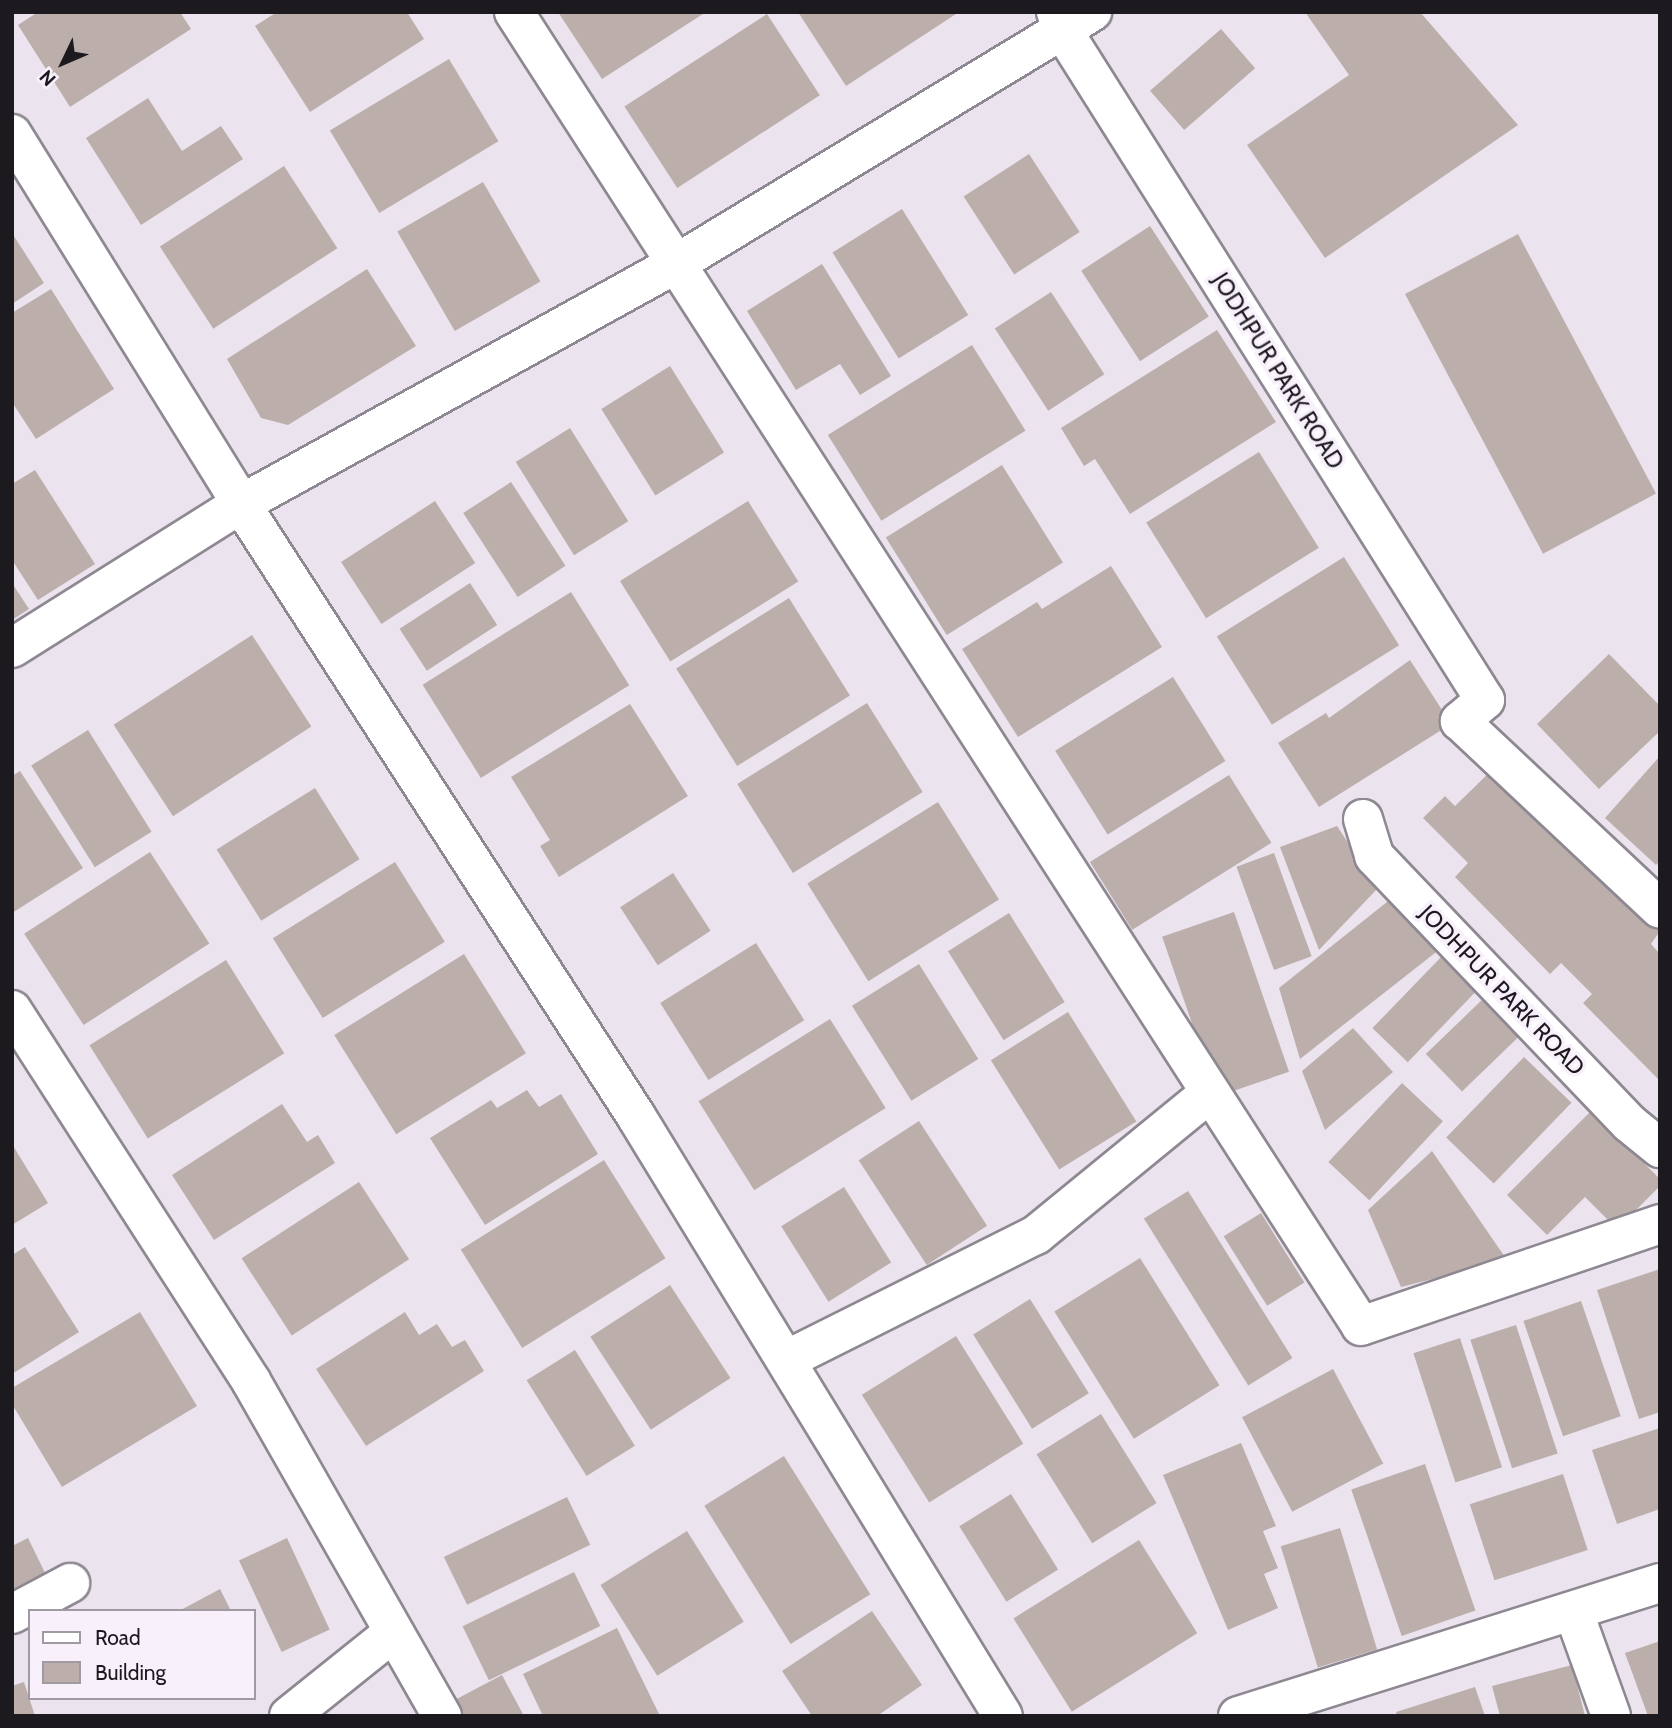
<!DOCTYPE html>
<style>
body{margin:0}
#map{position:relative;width:1672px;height:1728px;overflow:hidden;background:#ebe4ef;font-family:Cabin,sans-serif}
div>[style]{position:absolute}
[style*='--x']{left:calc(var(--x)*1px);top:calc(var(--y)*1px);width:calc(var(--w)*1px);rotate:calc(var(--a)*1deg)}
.building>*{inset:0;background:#bcafab;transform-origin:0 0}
.roads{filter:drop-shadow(2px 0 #8e8892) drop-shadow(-2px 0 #8e8892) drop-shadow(0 2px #8e8892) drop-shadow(0 -2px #8e8892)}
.minor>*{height:38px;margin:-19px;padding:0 19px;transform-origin:19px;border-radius:19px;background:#fff}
span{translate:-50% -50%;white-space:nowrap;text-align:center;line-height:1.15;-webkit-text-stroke:7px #f8f1fc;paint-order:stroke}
.street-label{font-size:23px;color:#1c1a1e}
.frame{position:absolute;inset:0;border:14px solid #1c1a1e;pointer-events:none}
.legend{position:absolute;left:28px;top:1609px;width:228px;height:91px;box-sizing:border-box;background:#f8f1fc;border:2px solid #a09ba3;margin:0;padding:9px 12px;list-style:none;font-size:21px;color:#1c1a1e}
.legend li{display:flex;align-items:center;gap:14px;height:35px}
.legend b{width:35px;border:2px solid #a09ba3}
.north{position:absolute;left:28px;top:28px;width:70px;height:70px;-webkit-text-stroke:5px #f8f1fc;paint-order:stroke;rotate:226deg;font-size:19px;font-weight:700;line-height:28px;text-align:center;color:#1c1a1e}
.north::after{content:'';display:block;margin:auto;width:24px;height:32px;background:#1c1a1e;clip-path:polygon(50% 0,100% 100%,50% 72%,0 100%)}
</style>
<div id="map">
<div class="building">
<i style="clip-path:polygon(38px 12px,180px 12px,191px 29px,70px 107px,18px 25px)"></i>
<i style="clip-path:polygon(277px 12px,407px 12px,424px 39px,310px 112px,255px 26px)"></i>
<i style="clip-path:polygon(558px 12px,706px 12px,602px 79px)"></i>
<i style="clip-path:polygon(798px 12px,959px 12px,846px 86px)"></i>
<i style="clip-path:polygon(1305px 12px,1420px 12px,1518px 125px,1325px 258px,1247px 145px,1349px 75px)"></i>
<i style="left:767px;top:14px;width:97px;height:170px;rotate:57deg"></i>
<i style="left:1221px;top:29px;width:52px;height:94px;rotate:49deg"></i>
<i style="left:449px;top:59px;width:96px;height:139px;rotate:59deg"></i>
<i style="clip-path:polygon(148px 98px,182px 151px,221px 126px,243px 159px,141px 225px,86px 138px)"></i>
<i style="left:1029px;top:154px;width:93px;height:78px;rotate:57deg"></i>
<i style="left:284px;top:166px;width:98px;height:148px;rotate:57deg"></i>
<i style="left:483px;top:182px;width:115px;height:99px;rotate:60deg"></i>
<i style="left:902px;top:209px;width:125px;height:82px;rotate:58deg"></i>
<i style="left:1150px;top:226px;width:108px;height:82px;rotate:57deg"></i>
<i style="clip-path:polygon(12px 233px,44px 283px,12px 304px)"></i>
<i style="left:1518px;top:234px;width:294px;height:128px;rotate:62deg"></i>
<i style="clip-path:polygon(822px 264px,891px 376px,860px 395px,840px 364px,796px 390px,747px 311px)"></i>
<i style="clip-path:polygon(367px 269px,416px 346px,288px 425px,261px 418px,227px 359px)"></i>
<i style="clip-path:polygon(51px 289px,114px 389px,36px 439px,12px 402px,12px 313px)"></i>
<i style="left:1051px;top:292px;width:98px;height:67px;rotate:57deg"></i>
<i style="clip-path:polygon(1217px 330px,1276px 422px,1130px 514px,1095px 459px,1084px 466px,1061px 428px)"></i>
<i style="left:972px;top:345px;width:101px;height:170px;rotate:58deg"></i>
<i style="left:670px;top:366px;width:102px;height:81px;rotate:58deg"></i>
<i style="left:570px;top:428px;width:110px;height:64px;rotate:58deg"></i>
<i style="left:1259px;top:452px;width:113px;height:133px;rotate:58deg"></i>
<i style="left:1002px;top:465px;width:115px;height:137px;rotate:58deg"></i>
<i style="clip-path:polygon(35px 470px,95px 564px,38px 600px,12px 560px,12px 484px)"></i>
<i style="left:511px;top:482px;width:100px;height:57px;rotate:57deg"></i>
<i style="left:435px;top:501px;width:74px;height:112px;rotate:57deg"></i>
<i style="left:748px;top:501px;width:95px;height:151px;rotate:58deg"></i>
<i style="left:1344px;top:557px;width:104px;height:150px;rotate:58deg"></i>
<i style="clip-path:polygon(1111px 566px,1162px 647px,1018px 737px,962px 649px,1037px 602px,1042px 609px)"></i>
<i style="clip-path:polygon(12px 583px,29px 609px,12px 620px)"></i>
<i style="left:470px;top:583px;width:50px;height:84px;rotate:57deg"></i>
<i style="left:571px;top:592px;width:110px;height:175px;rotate:58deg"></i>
<i style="left:789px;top:598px;width:115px;height:133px;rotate:58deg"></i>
<i style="left:252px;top:635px;width:109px;height:165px;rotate:57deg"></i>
<i style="clip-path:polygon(1609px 654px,1660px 706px,1660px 731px,1599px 789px,1537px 724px)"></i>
<i style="clip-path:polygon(1410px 660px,1451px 724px,1319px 807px,1278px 743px,1326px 713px,1329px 718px)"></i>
<i style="left:1173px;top:677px;width:99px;height:139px;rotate:58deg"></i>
<i style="left:867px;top:703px;width:105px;height:153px;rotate:58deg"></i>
<i style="clip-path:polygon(630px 704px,688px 796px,559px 877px,540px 846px,550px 840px,511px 777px)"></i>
<i style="left:88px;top:730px;width:120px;height:67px;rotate:58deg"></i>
<i style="clip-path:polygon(1660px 756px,1660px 861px,1656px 865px,1605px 818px)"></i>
<i style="clip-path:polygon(1497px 765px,1660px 931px,1651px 944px,1660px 954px,1660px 1081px,1583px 1003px,1592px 994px,1561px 963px,1550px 974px,1455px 877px,1468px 863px,1423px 818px,1445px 796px,1455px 806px)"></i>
<i style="clip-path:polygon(20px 771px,83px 868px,12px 913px,12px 776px)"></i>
<i style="left:1229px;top:775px;width:80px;height:164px;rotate:58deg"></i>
<i style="left:315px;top:788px;width:84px;height:116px;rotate:58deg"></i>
<i style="left:938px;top:802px;width:115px;height:154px;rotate:58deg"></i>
<i style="clip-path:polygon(1337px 826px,1378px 888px,1319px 950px,1280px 847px)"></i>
<i style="left:150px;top:852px;width:109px;height:150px;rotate:57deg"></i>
<i style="left:1274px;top:853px;width:110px;height:40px;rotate:70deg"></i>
<i style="left:395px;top:862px;width:94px;height:144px;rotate:58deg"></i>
<i style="left:673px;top:873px;width:69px;height:63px;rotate:57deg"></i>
<i style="clip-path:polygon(1397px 894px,1440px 949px,1300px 1059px,1279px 988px)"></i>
<i style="left:1234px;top:912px;width:169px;height:76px;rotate:71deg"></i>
<i style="left:1009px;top:913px;width:105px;height:72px;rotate:58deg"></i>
<i style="left:756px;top:943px;width:91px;height:113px;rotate:58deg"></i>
<i style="left:464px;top:954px;width:117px;height:153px;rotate:58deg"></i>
<i style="left:1444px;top:954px;width:49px;height:103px;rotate:44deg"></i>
<i style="left:226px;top:960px;width:110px;height:161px;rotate:58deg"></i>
<i style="left:919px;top:964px;width:112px;height:79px;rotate:58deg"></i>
<i style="left:1487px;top:995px;width:52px;height:85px;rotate:46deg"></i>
<i style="left:1068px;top:1012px;width:129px;height:91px;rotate:58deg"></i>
<i style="left:830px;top:1019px;width:105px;height:155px;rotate:58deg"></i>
<i style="clip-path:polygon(1353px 1028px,1393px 1072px,1325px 1130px,1302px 1071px)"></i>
<i style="left:1524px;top:1057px;width:66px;height:112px;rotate:44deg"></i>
<i style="left:1402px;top:1083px;width:56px;height:108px;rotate:43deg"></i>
<i style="clip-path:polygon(527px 1090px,539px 1107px,561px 1094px,598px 1154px,485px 1225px,430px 1138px,491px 1100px,497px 1108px)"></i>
<i style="clip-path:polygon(282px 1104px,307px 1142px,318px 1135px,335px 1163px,214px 1240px,172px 1175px)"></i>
<i style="clip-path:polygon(1591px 1111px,1660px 1179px,1660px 1186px,1617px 1229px,1585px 1197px,1547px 1235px,1507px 1195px)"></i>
<i style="left:919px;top:1121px;width:125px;height:72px;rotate:57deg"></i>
<i style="clip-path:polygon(12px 1144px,48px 1203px,12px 1225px)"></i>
<i style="clip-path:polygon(1432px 1151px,1507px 1260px,1401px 1287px,1368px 1210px)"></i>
<i style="left:604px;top:1160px;width:116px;height:169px;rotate:58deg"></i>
<i style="left:359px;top:1182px;width:92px;height:140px;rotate:57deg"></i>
<i style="left:844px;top:1187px;width:89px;height:74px;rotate:58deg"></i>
<i style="left:1188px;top:1191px;width:197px;height:52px;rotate:58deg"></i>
<i style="left:1261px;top:1213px;width:82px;height:44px;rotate:58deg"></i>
<i style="clip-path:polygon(25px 1247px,79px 1332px,12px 1374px,12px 1255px)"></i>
<i style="left:1140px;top:1258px;width:150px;height:101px;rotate:58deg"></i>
<i style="clip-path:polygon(1660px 1269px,1660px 1412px,1639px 1419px,1597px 1290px)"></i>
<i style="left:670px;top:1285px;width:111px;height:95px;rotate:57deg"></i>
<i style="left:1030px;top:1299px;width:111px;height:67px;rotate:58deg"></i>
<i style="left:1581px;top:1301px;width:122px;height:61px;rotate:71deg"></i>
<i style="clip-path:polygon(140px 1312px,197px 1406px,62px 1487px,12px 1404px,12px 1388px)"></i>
<i style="clip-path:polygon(405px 1312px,419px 1335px,437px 1324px,452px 1347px,465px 1340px,484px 1371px,366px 1446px,316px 1369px)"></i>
<i style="left:1516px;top:1325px;width:135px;height:48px;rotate:72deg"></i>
<i style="left:956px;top:1336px;width:127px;height:111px;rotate:58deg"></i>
<i style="left:1460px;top:1338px;width:136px;height:49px;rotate:72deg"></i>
<i style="left:575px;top:1350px;width:113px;height:57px;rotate:58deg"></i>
<i style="left:1333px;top:1369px;width:107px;height:103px;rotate:62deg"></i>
<i style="left:1101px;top:1414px;width:105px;height:76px;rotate:58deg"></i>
<i style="clip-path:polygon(1660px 1428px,1660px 1509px,1617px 1524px,1592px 1450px)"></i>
<i style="clip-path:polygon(1241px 1443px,1276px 1526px,1263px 1531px,1278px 1568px,1264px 1574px,1278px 1608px,1228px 1630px,1163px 1475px)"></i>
<i style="left:784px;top:1456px;width:163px;height:94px;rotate:58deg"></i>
<i style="left:1425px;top:1464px;width:155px;height:78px;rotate:71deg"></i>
<i style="left:1563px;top:1474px;width:80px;height:98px;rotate:72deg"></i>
<i style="left:1011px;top:1494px;width:89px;height:61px;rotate:58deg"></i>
<i style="left:567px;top:1497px;width:53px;height:137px;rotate:64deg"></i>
<i style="left:1340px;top:1528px;width:127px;height:62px;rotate:73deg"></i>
<i style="left:687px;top:1531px;width:107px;height:102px;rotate:58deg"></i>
<i style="clip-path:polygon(28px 1538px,50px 1583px,12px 1601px,12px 1546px)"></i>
<i style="left:287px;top:1538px;width:101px;height:53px;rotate:65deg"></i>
<i style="left:1139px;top:1540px;width:110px;height:148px;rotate:58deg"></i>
<i style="left:574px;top:1572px;width:60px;height:124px;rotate:64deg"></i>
<i style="clip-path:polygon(220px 1589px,231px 1611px,179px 1611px)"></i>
<i style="clip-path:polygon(872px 1611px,922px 1685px,877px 1716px,812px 1716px,782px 1671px)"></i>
<i style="clip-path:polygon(617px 1628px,660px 1716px,543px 1716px,523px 1674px)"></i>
<i style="clip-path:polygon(1660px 1641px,1660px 1716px,1648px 1716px,1625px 1653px)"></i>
<i style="clip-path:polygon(1572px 1665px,1585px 1716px,1500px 1716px,1492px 1686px)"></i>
<i style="clip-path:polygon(502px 1675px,524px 1716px,455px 1716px,449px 1703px)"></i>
<i style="clip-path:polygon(24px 1682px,35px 1716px,12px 1716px,12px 1686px)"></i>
<i style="clip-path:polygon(1475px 1687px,1485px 1716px,1397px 1716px,1396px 1712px)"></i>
</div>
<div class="roads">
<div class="minor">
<i style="--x:514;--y:12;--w:1563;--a:57.19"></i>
<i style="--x:1361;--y:1326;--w:316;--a:-18.8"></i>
<i style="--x:1056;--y:12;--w:20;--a:70"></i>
<i style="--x:1063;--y:31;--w:791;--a:57.76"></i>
<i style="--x:1485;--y:700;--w:33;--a:140"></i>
<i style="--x:1460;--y:721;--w:274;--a:43.2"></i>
<i style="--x:12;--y:134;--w:435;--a:58.2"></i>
<i style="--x:241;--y:504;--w:728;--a:57.16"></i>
<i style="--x:636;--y:1116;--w:703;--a:58.55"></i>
<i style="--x:12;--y:648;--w:271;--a:-32.2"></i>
<i style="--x:241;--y:504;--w:495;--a:-28.9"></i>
<i style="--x:674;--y:265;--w:489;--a:-31.2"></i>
<i style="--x:1363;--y:819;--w:39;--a:73"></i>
<i style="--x:1374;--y:856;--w:369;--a:46.3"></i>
<i style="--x:1629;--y:1123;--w:40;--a:39"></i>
<i style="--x:12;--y:1010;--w:441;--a:57.2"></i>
<i style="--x:251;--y:1381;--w:386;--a:60.3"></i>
<i style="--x:786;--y:1360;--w:280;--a:-26.6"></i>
<i style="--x:1036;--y:1235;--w:222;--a:-39.3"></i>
<i style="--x:1574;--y:1613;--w:109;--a:70.2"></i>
<i style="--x:12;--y:1614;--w:66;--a:-28.1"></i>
<i style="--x:289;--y:1716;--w:134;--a:-38.7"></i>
<i style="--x:1238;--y:1716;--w:442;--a:-17.5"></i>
</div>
</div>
<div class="street-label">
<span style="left:1278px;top:371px;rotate:58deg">JODHPUR PARK ROAD</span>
<span style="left:1502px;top:990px;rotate:46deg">JODHPUR PARK ROAD</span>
</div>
<div class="frame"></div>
<ul class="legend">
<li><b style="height:9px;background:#fff"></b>Road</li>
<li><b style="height:19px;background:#bcafab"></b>Building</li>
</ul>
<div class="north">N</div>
</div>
